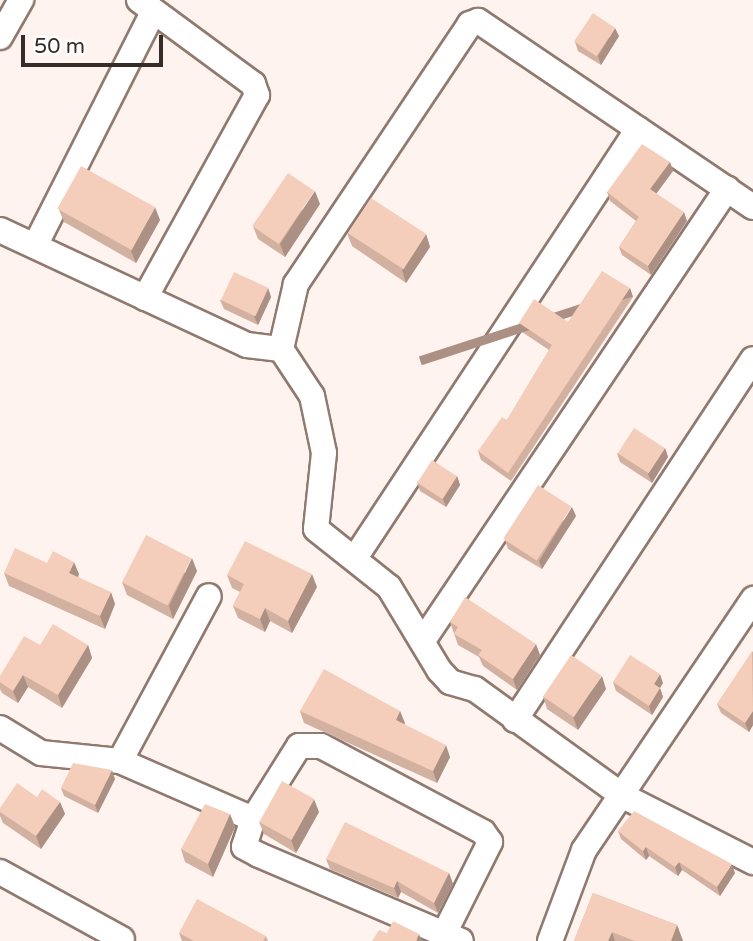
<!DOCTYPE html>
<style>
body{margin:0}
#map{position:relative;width:753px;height:941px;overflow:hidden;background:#fef3ee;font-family:"Varela Round",sans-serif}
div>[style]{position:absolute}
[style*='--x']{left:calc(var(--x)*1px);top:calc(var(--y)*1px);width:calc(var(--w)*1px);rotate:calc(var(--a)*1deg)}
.roads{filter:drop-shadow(2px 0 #907a6f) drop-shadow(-2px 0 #907a6f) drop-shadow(0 2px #907a6f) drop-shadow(0 -2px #907a6f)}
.minor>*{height:24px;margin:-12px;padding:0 12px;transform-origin:12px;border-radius:12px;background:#fff}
.wall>*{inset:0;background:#d3b1a1}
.shaded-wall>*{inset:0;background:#ac9083;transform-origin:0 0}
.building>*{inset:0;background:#f5cebb;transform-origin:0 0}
span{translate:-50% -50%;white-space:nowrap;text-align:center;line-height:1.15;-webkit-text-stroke:7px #fff;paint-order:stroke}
.scale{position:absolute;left:21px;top:35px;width:142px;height:32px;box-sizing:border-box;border:4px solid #352b27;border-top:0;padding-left:9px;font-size:21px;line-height:24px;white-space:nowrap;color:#352b27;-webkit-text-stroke:5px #fff;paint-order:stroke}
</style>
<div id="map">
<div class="roads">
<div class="minor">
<i style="--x:139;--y:0;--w:142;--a:36.4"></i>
<i style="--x:253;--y:84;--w:12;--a:70"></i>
<i style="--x:257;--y:95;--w:232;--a:118.9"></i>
<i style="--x:0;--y:37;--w:43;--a:-60.4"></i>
<i style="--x:753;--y:207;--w:332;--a:-145.9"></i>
<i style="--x:478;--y:21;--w:9;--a:159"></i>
<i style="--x:470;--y:24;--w:313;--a:123.8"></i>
<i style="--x:296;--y:284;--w:67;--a:103"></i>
<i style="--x:281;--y:349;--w:56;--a:56.6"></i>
<i style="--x:312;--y:396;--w:58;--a:78.1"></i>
<i style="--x:324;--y:453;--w:76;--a:96"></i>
<i style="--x:316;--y:529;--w:93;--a:38.5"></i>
<i style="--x:389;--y:587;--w:97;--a:58.9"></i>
<i style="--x:439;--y:670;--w:16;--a:47"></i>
<i style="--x:450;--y:682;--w:26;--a:16"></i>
<i style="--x:475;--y:689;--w:183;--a:35.9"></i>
<i style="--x:623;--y:796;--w:146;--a:26.9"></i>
<i style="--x:0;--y:230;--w:272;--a:25"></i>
<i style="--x:247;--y:345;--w:34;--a:7"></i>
<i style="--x:35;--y:246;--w:262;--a:-63.2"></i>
<i style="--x:355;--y:558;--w:514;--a:-56.59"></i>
<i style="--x:424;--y:639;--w:543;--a:-56.05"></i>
<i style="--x:515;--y:720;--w:432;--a:-56.6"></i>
<i style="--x:0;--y:728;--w:48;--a:31.4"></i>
<i style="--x:41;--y:753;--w:79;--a:5.8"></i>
<i style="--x:120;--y:761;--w:145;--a:23.6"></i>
<i style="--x:120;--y:761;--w:187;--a:-61.7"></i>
<i style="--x:0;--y:872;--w:139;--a:28.8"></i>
<i style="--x:444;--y:934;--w:103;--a:-63.4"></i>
<i style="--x:490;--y:842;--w:12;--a:-125"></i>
<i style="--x:483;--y:832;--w:183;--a:-152"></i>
<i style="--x:321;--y:746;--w:22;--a:180"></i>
<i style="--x:299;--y:746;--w:86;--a:122.2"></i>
<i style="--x:253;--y:819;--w:29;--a:108"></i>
<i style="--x:244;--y:847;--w:17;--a:28"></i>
<i style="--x:259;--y:855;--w:201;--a:23.1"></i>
<i style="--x:444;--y:934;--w:18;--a:22"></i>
<i style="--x:550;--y:941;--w:97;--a:-69.5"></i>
<i style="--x:584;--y:850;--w:303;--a:-56"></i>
</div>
</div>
<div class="wall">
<i style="clip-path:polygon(619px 36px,601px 65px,578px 51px,575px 42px)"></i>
<i style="clip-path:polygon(670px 162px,673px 171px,656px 194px,687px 221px,651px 275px,622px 255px,619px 247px,636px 221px,610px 201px,607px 192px)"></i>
<i style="clip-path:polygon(320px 204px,285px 257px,258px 239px,253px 226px)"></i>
<i style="clip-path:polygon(59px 210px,160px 220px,136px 263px,64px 222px)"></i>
<i style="clip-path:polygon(347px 233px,426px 234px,430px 247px,406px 283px,352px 246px)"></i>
<i style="clip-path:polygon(268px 288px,271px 297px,258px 325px,224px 309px,220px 300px)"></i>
<i style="clip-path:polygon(630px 288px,633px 297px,511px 481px,481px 460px,478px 451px,507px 420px,549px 350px,522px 332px,519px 323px,568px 322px)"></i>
<i style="clip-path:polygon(665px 448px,668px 457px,652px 483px,620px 462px,617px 453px)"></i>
<i style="clip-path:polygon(457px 476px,460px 485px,446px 507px,420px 491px,417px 482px)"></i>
<i style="clip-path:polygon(576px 516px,542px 569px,508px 549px,505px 540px)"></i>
<i style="clip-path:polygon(47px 563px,79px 574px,78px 577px,115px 604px,105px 629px,9px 586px,4px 573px)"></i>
<i style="clip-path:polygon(197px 571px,173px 619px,127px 595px,122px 582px)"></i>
<i style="clip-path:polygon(227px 575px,317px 587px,292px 633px,270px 621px,265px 632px,238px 618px,233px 606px,240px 592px,232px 588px)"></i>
<i style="clip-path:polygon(450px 622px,540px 655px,517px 690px,483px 666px,479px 657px,458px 645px)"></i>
<i style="clip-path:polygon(40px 645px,88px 645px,92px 658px,62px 708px,28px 687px,18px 703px,2px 693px,0 689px,0 676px)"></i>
<i style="clip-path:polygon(753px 651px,753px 725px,749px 732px,721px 713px,717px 704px)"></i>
<i style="clip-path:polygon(613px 682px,663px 683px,660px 688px,663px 697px,652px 715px,616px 691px)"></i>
<i style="clip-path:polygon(606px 689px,578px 730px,547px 709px,543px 696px)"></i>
<i style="clip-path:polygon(300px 711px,400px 711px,404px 724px,450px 757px,437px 783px,304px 723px)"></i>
<i style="clip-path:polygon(115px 779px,98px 813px,64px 796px,61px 788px)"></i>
<i style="clip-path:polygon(37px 797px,60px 802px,65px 814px,41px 849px,3px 823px,0 816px,0 808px)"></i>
<i style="clip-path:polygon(319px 812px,296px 853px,264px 834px,259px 822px)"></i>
<i style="clip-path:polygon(230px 814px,235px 827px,213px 877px,185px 862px,181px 849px)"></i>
<i style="clip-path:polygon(618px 831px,735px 873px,720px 896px,682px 870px,678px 876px,649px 856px,646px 860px,621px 839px)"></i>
<i style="clip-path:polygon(326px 859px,449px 873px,453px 884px,438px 913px,401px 892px,398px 898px,330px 869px)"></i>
<i style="clip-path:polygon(593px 893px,677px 925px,683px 941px,574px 941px)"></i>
<i style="clip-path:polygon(179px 933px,266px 936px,268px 941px,182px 941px)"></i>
</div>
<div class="shaded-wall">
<i style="clip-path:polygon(615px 28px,619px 36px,601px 65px,598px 56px)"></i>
<i style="clip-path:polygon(670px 162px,673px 171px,653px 198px,650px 189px)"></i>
<i style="clip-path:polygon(315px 191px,320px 204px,285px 257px,280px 244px)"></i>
<i style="clip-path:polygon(155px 207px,160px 220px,136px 263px,131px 251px)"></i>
<i style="clip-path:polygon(684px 212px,687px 221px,651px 275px,648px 266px)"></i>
<i style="clip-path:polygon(426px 234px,430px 247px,406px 283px,402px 270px)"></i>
<i style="clip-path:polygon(268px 288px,271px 297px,258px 325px,254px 316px)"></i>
<i style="left:630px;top:288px;width:9px;height:222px;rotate:72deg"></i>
<i style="clip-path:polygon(665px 448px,668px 457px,652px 483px,648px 474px)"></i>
<i style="clip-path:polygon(457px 476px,460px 485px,446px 507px,443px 499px)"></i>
<i style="clip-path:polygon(572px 507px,576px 516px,542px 569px,539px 561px)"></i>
<i style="clip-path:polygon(192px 558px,197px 571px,173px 619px,169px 606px)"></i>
<i style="clip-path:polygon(74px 562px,79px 574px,74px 586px,69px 573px)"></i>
<i style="clip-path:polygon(312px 574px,317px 587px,292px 633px,288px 621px)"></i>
<i style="clip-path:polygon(111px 592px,115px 604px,105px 629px,100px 616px)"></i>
<i style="clip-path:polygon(265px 608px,270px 621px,265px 632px,260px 619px)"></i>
<i style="clip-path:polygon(536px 644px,540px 655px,517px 690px,513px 679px)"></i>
<i style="clip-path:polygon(88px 645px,92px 658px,62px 708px,58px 695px)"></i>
<i style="clip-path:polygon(660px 674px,663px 683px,657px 693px,654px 684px)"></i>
<i style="clip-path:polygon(23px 675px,28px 687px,18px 703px,13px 691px)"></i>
<i style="clip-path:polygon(602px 676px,606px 689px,578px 730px,573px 717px)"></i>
<i style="clip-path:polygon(660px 688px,663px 697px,652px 715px,649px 706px)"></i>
<i style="clip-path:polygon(400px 711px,405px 723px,400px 731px,396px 720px)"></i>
<i style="clip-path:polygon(753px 711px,753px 725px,749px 732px,745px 723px)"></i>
<i style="clip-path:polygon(446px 745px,450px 757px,437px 783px,433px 771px)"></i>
<i style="clip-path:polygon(112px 770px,115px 779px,98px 813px,95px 805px)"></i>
<i style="clip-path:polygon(314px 799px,319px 812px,296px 853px,291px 840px)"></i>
<i style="clip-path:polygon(60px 802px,65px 814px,41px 849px,36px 836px)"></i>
<i style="clip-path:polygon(230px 814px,235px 827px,213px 877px,208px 864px)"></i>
<i style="clip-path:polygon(646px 847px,649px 856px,646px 860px,643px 851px)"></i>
<i style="clip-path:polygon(679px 862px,682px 870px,678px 876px,675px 867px)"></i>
<i style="clip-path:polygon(732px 864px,735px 873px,720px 896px,717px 887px)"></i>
<i style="clip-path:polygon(449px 873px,453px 884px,438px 913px,434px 903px)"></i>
<i style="clip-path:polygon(397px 881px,401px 892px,398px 898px,394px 888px)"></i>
<i style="clip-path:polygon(677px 925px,683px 941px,671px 941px)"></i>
<i style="clip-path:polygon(612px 932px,615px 941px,608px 941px)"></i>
<i style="clip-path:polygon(419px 934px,422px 941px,416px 941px)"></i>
</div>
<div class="building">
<i style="left:593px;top:13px;width:27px;height:34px;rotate:34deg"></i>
<i style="clip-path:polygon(642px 144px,670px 162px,650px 189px,684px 212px,648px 266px,619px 247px,639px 217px,607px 192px)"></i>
<i style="left:81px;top:166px;width:85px;height:49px;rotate:29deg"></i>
<i style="left:288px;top:173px;width:32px;height:64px;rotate:34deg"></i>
<i style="left:371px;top:198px;width:66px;height:42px;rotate:33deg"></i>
<i style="clip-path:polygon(602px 271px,630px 288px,508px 473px,478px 451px,502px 417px,507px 420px,552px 345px,519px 323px,534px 299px,568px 322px)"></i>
<i style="left:234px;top:272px;width:38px;height:31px;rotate:25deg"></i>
<i style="left:634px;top:428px;width:37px;height:30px;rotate:33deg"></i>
<i style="left:432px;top:460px;width:30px;height:27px;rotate:33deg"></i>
<i style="left:538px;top:485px;width:40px;height:64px;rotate:33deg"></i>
<i style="left:146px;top:535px;width:51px;height:53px;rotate:27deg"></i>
<i style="clip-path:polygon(245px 541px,312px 574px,288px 621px,265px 608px,260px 619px,233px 606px,244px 584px,227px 575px)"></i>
<i style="clip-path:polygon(15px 548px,47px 563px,53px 551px,74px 562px,69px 573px,111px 592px,100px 616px,4px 573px)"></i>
<i style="clip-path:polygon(465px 597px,536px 644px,513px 679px,478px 655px,482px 650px,454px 634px,458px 627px,450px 622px)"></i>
<i style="clip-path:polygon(53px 624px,88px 645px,58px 695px,23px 675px,13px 691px,0 682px,0 676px,24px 636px,40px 645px)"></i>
<i style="clip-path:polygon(752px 651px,753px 711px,745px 723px,717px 704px)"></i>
<i style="left:571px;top:655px;width:37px;height:50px;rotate:34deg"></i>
<i style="clip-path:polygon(630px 655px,660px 674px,654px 684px,660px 688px,649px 706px,613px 682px)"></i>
<i style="clip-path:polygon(324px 669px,400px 711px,396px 720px,446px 745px,433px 771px,300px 711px)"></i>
<i style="clip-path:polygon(73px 763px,112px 770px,95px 805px,61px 788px)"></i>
<i style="left:282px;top:781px;width:37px;height:47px;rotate:29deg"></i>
<i style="clip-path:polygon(17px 783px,37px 797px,42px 789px,60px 802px,36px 836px,0 812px,0 808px)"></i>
<i style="clip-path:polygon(205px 804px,230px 814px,208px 864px,181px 849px)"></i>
<i style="clip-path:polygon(634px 811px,732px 864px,717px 887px,679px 862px,675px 867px,646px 847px,643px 851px,618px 831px)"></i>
<i style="clip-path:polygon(345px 822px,449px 873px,434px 903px,397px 881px,394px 888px,326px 859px)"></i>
<i style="clip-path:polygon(593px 893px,677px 925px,671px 941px,635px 941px,612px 932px,608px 941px,574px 941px)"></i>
<i style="clip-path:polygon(197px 899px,266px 936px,263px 941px,194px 941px,179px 933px)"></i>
<i style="clip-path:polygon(393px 921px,419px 934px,416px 941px,372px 941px,379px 930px,387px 933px)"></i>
</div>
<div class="scale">50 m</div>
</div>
